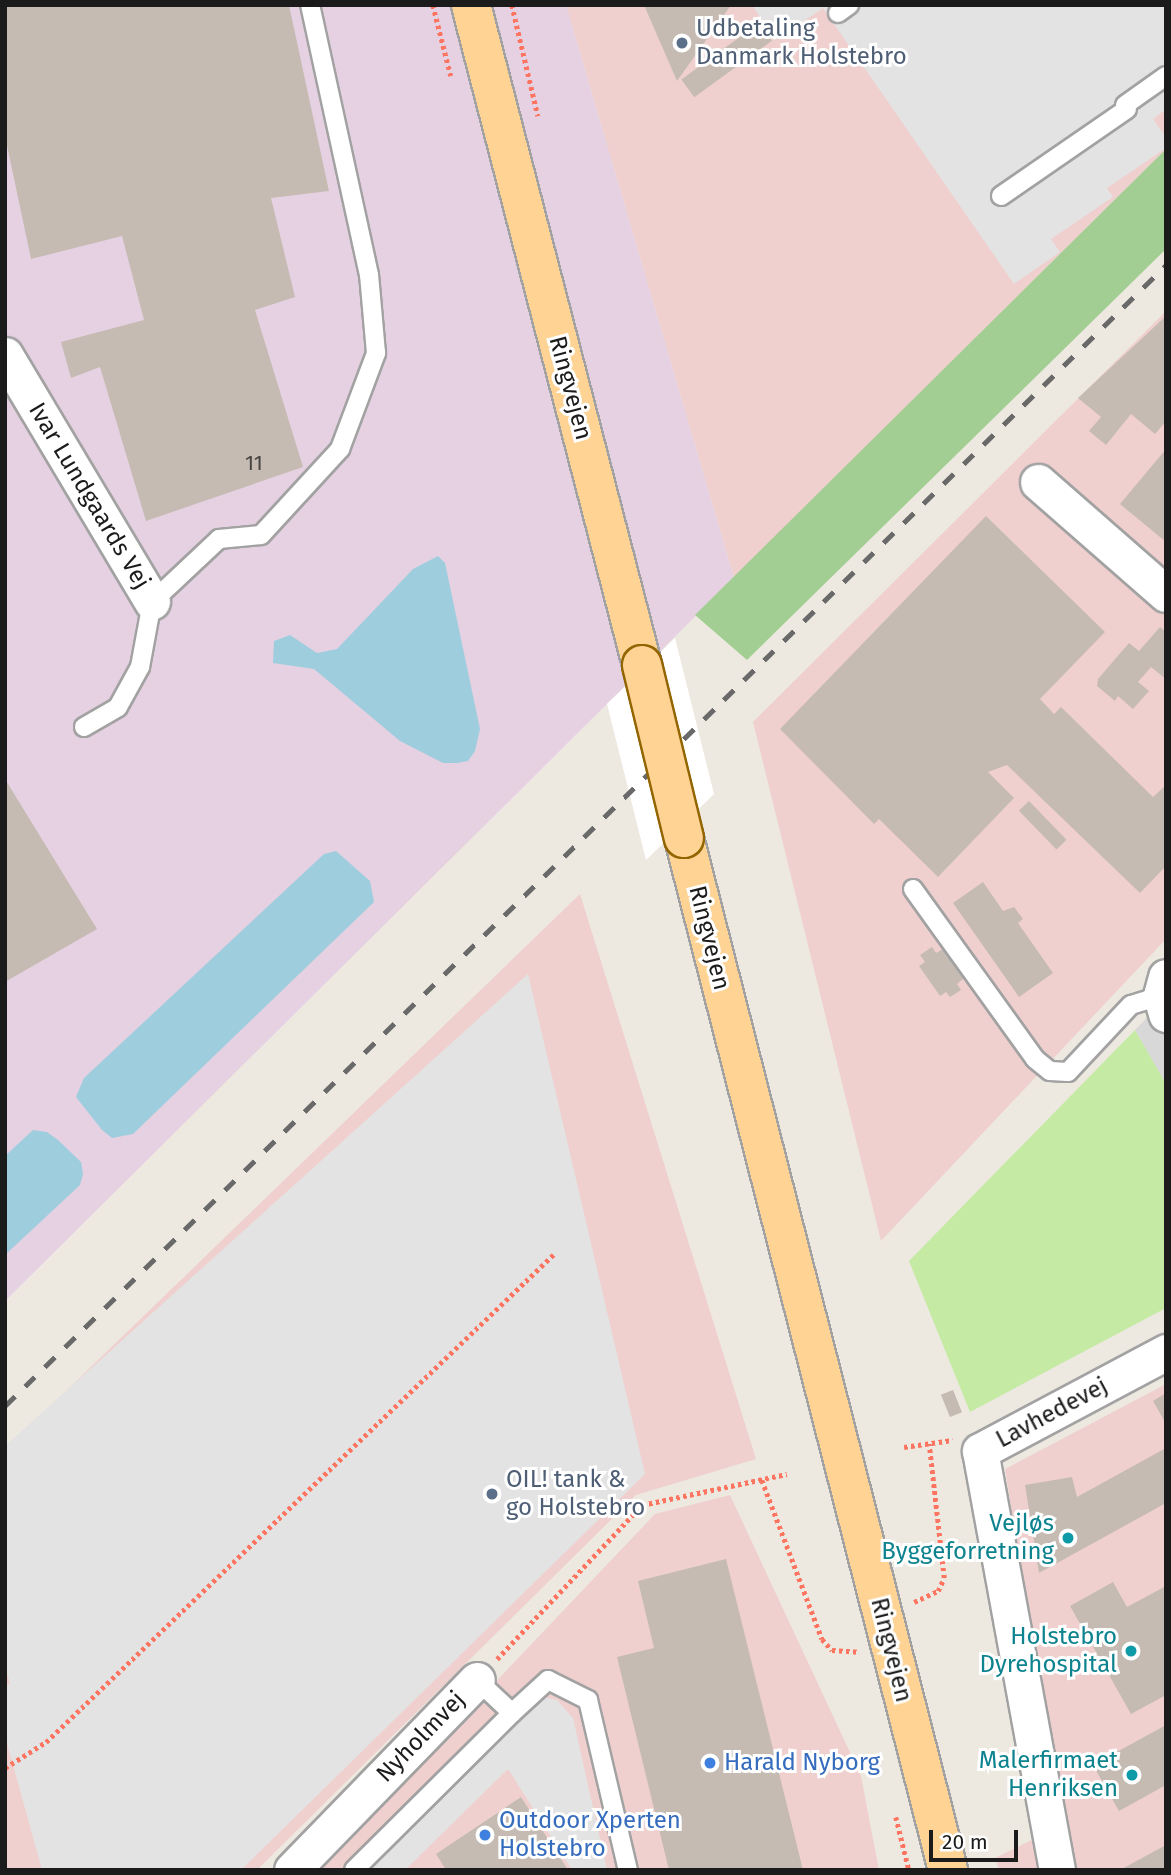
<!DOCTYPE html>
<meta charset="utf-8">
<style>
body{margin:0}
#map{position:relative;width:1171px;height:1875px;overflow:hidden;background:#ede9e0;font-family:"Fira Sans",sans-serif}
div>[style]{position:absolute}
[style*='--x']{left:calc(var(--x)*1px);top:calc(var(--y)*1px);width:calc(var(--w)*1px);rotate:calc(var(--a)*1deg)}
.residential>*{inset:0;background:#d9d8d8}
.commercial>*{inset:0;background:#efd0ce}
.industrial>*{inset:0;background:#e6d1e2}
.grass>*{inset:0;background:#c4eaa3}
.forest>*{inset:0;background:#a3ce93}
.parking>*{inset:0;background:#e3e3e3}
.water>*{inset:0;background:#9ecddd}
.pier>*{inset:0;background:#fff}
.building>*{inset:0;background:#c5bbb3;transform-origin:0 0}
.path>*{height:4.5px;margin-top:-2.25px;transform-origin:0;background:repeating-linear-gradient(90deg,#fd7460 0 3.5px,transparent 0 7px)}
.roads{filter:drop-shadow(2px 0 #a2a2a2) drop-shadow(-2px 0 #a2a2a2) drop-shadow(0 2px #a2a2a2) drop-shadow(0 -2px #a2a2a2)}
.lane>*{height:18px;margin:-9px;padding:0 9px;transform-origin:9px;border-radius:9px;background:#fff}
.street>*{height:35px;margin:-17.5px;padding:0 17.5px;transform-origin:17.5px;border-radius:17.5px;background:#fff}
.primary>*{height:38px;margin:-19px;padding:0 19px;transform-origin:19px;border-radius:19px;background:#fed394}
.rail>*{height:5px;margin-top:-2.5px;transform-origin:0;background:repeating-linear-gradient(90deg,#696969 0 14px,transparent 0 28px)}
.bridges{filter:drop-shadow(2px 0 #926500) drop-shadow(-2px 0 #926500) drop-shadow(0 2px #926500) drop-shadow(0 -2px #926500)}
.primary-bridge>*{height:38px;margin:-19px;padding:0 19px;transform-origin:19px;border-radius:19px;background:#fed394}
.dots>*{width:19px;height:19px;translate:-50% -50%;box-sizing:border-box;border:4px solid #fff;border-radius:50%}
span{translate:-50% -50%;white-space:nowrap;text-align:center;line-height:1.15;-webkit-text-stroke:6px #fff;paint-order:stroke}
.number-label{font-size:21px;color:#464341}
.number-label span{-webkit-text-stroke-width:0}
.service-label{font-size:24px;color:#4e5e75}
.left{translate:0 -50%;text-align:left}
.street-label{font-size:24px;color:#1b1b1b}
.culture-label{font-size:24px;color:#0d838f}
.right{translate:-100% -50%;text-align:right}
.shop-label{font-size:24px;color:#366cbe}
.frame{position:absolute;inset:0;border:7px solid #1b1b1b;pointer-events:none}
.scale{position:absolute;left:929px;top:1830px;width:89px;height:32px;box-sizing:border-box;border:4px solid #1b1b1b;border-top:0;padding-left:9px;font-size:21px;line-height:24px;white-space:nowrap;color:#1b1b1b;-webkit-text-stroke:5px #fff;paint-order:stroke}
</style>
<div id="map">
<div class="residential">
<i style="clip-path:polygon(1166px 998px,1166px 1084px,1135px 1030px)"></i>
</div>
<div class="commercial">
<i style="clip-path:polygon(566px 5px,1166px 5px,1166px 149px,734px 578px)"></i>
<i style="clip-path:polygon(1166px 311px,1166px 939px,881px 1241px,753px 722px)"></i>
<i style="clip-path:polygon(580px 894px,756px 1459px,636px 1495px,257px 1870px,5px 1870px,5px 1450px)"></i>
<i style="clip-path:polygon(1166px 1384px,1166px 1870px,999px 1870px,995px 1858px,1062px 1825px,1005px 1469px)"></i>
<i style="clip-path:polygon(730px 1495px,861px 1776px,879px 1870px,317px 1870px,655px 1514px)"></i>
</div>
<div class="industrial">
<i style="clip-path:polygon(5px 5px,566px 5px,734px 578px,5px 1301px)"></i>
</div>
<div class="grass">
<i style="clip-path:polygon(1135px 1030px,1166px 1084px,1166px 1308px,970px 1412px,909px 1261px)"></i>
</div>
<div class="forest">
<i style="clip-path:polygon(1166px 149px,1166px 249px,747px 660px,695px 615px)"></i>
</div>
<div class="parking">
<i style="clip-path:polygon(752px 5px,1166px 5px,1166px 109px,1153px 119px,1166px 137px,1166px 148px,1107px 188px,1113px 197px,1051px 239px,1060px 252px,1014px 284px,823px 8px,776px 40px)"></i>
<i style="clip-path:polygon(528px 974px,645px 1474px,241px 1870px,42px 1870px,5px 1736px,5px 1686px,10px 1684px,5px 1666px,5px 1446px)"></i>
<i style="clip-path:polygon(537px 1696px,557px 1700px,573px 1718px,607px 1870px,572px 1870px,508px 1769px,405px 1870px,368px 1870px)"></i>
</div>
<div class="water">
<i style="clip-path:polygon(438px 556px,445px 563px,480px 729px,475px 751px,468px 761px,457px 763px,443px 763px,400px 741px,314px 669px,273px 663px,274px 641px,290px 635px,317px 653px,337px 649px,413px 569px)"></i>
<i style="clip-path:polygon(336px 851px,370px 881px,374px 902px,133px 1134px,112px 1138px,102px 1130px,76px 1097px,84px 1078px,324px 854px)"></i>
<i style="clip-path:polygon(33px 1130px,47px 1132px,58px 1140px,81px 1162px,83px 1174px,80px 1185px,5px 1255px,5px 1156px)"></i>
</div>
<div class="pier">
<i style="clip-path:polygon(675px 638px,714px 794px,646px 860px,607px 704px)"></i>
</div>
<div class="building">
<i style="clip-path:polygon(5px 5px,289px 5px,329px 191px,271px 198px,295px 297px,255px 310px,303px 467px,146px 521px,100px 367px,71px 378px,61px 342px,144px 320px,122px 236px,31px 259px,5px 136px)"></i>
<i style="clip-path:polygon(644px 5px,731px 5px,677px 81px)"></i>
<i style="left:759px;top:23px;width:22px;height:96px;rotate:54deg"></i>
<i style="clip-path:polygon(1166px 316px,1166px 421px,1155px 434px,1131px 414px,1106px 445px,1089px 431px,1101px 417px,1078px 398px)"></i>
<i style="clip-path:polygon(1166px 449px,1166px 542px,1120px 504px)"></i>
<i style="clip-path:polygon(986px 516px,1105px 632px,1040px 699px,1054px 714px,1061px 707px,1153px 797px,1166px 785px,1166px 866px,1140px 893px,1007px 765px,988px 772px,1014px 798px,938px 877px,879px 819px,874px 824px,780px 729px)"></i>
<i style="clip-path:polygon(1160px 627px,1166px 632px,1166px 679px,1151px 667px,1138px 682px,1149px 691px,1133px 709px,1118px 696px,1115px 701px,1097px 686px,1098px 679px,1129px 643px,1139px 651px)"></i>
<i style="clip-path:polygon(5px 779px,97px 929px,5px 982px)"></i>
<i style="left:1029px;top:801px;width:54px;height:14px;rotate:46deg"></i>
<i style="clip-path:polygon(983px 882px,1003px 911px,1014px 907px,1023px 919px,1018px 923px,1053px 973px,1019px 997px,953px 903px)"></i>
<i style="clip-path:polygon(932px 947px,936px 953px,943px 949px,964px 978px,957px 984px,961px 990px,950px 997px,946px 992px,940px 996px,919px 966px,925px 962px,920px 955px)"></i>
<i style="left:953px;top:1390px;width:24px;height:13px;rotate:68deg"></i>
<i style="clip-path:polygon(1166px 1393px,1166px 1424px,1153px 1401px)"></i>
<i style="clip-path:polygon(1166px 1448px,1166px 1503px,1039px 1573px,1025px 1485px,1072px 1477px,1077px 1497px)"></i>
<i style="clip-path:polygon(726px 1559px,803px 1870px,669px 1870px,617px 1657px,654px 1648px,638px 1581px)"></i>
<i style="clip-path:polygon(1113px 1582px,1127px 1607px,1166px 1586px,1166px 1695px,1131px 1714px,1070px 1606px)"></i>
<i style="clip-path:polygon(1166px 1725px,1166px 1785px,1119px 1811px,1093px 1765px)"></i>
<i style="clip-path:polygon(521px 1797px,568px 1870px,446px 1870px,436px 1854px)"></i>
<i style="clip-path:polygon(1166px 1845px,1166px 1870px,1120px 1870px)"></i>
</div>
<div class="path">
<i style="--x:433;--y:5;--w:73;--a:75.8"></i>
<i style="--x:512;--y:5;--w:114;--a:76.8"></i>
<i style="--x:904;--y:1447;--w:49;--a:-8.3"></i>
<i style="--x:762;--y:1480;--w:170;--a:69.3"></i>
<i style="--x:822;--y:1639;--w:15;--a:48"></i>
<i style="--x:832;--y:1650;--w:26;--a:4"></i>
<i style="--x:914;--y:1602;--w:26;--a:-25"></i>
<i style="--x:938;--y:1591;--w:14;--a:-65"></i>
<i style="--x:944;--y:1578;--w:135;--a:-96.4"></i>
<i style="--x:497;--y:1659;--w:212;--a:-46.7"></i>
<i style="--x:642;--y:1505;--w:148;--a:-12.1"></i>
<i style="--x:5;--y:1768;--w:49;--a:-32.4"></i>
<i style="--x:46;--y:1742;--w:704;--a:-43.85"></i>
<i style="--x:896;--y:1817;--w:55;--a:76.2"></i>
</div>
<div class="roads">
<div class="lane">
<i style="--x:838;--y:13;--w:14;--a:-36"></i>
<i style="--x:1125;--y:105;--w:50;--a:-35.3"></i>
<i style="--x:1001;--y:196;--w:153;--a:-34.6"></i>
<i style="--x:84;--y:727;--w:39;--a:-30"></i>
<i style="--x:118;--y:707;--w:46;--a:-61.2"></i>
<i style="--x:140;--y:667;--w:66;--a:-79.5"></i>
<i style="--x:152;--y:602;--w:92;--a:-43.2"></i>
<i style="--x:219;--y:539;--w:42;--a:-5.4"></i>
<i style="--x:261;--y:535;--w:117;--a:-47.4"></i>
<i style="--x:340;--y:449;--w:103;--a:-69.4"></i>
<i style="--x:376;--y:353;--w:78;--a:-95.1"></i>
<i style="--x:369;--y:275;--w:276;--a:-102.3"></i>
<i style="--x:913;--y:889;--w:209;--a:54.3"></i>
<i style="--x:1035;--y:1059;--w:19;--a:39"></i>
<i style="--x:1050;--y:1071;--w:18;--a:3"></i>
<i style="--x:1068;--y:1072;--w:92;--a:-46.8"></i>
<i style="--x:1131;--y:1005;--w:31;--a:-17"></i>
<i style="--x:477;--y:1680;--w:48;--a:43.3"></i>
<i style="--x:512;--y:1713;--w:49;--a:-42.5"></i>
<i style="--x:548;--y:1680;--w:45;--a:26.6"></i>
<i style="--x:588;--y:1700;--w:175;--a:76.8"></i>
<i style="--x:354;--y:1870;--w:223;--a:-44.8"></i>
</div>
<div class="street">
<i style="--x:5;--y:355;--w:287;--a:59.2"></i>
<i style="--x:1038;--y:482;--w:170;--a:41.2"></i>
<i style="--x:1166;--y:977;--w:20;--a:105"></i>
<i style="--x:1161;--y:996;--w:19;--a:74"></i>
<i style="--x:292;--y:1870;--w:265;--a:-45.8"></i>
<i style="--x:1057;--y:1870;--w:426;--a:-100.4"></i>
<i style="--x:980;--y:1451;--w:211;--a:-28"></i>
</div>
<div class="primary">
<i style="--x:471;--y:5;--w:682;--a:75.47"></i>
<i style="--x:684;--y:838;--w:1065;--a:75.65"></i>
</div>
</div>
<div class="rail">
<i style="--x:5;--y:1406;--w:1628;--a:-44.5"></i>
</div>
<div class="bridges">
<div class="primary-bridge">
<i style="--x:642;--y:665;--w:178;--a:76.4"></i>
</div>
</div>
<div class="dots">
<i style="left:682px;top:43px;background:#5c6f8a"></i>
<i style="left:492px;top:1494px;background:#5c6f8a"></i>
<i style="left:1068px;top:1538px;background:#0f9aa8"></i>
<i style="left:1131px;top:1651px;background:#0f9aa8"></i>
<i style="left:710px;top:1763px;background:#3f7fe0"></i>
<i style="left:1132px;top:1775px;background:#0f9aa8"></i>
<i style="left:485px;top:1835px;background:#3f7fe0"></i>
</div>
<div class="number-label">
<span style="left:254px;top:463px">11</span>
</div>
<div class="service-label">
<span class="left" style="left:696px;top:43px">Udbetaling<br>Danmark Holstebro</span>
<span class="left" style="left:506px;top:1494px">OIL! tank &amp;<br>go Holstebro</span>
</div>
<div class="street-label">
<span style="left:570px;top:388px;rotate:75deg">Ringvejen</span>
<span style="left:89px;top:496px;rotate:59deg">Ivar Lundgaards Vej</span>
<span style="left:709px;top:938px;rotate:76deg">Ringvejen</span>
<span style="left:1052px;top:1413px;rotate:-28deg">Lavhedevej</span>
<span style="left:891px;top:1650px;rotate:76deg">Ringvejen</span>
<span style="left:421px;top:1737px;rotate:-46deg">Nyholmvej</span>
</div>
<div class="culture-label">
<span class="right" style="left:1054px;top:1538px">Vejløs<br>Byggeforretning</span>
<span class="right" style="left:1117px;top:1651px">Holstebro<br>Dyrehospital</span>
<span class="right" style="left:1118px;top:1775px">Malerfirmaet<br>Henriksen</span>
</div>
<div class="shop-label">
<span class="left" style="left:724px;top:1763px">Harald Nyborg</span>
<span class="left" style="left:499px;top:1835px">Outdoor Xperten<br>Holstebro</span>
</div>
<div class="frame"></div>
<div class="scale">20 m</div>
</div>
